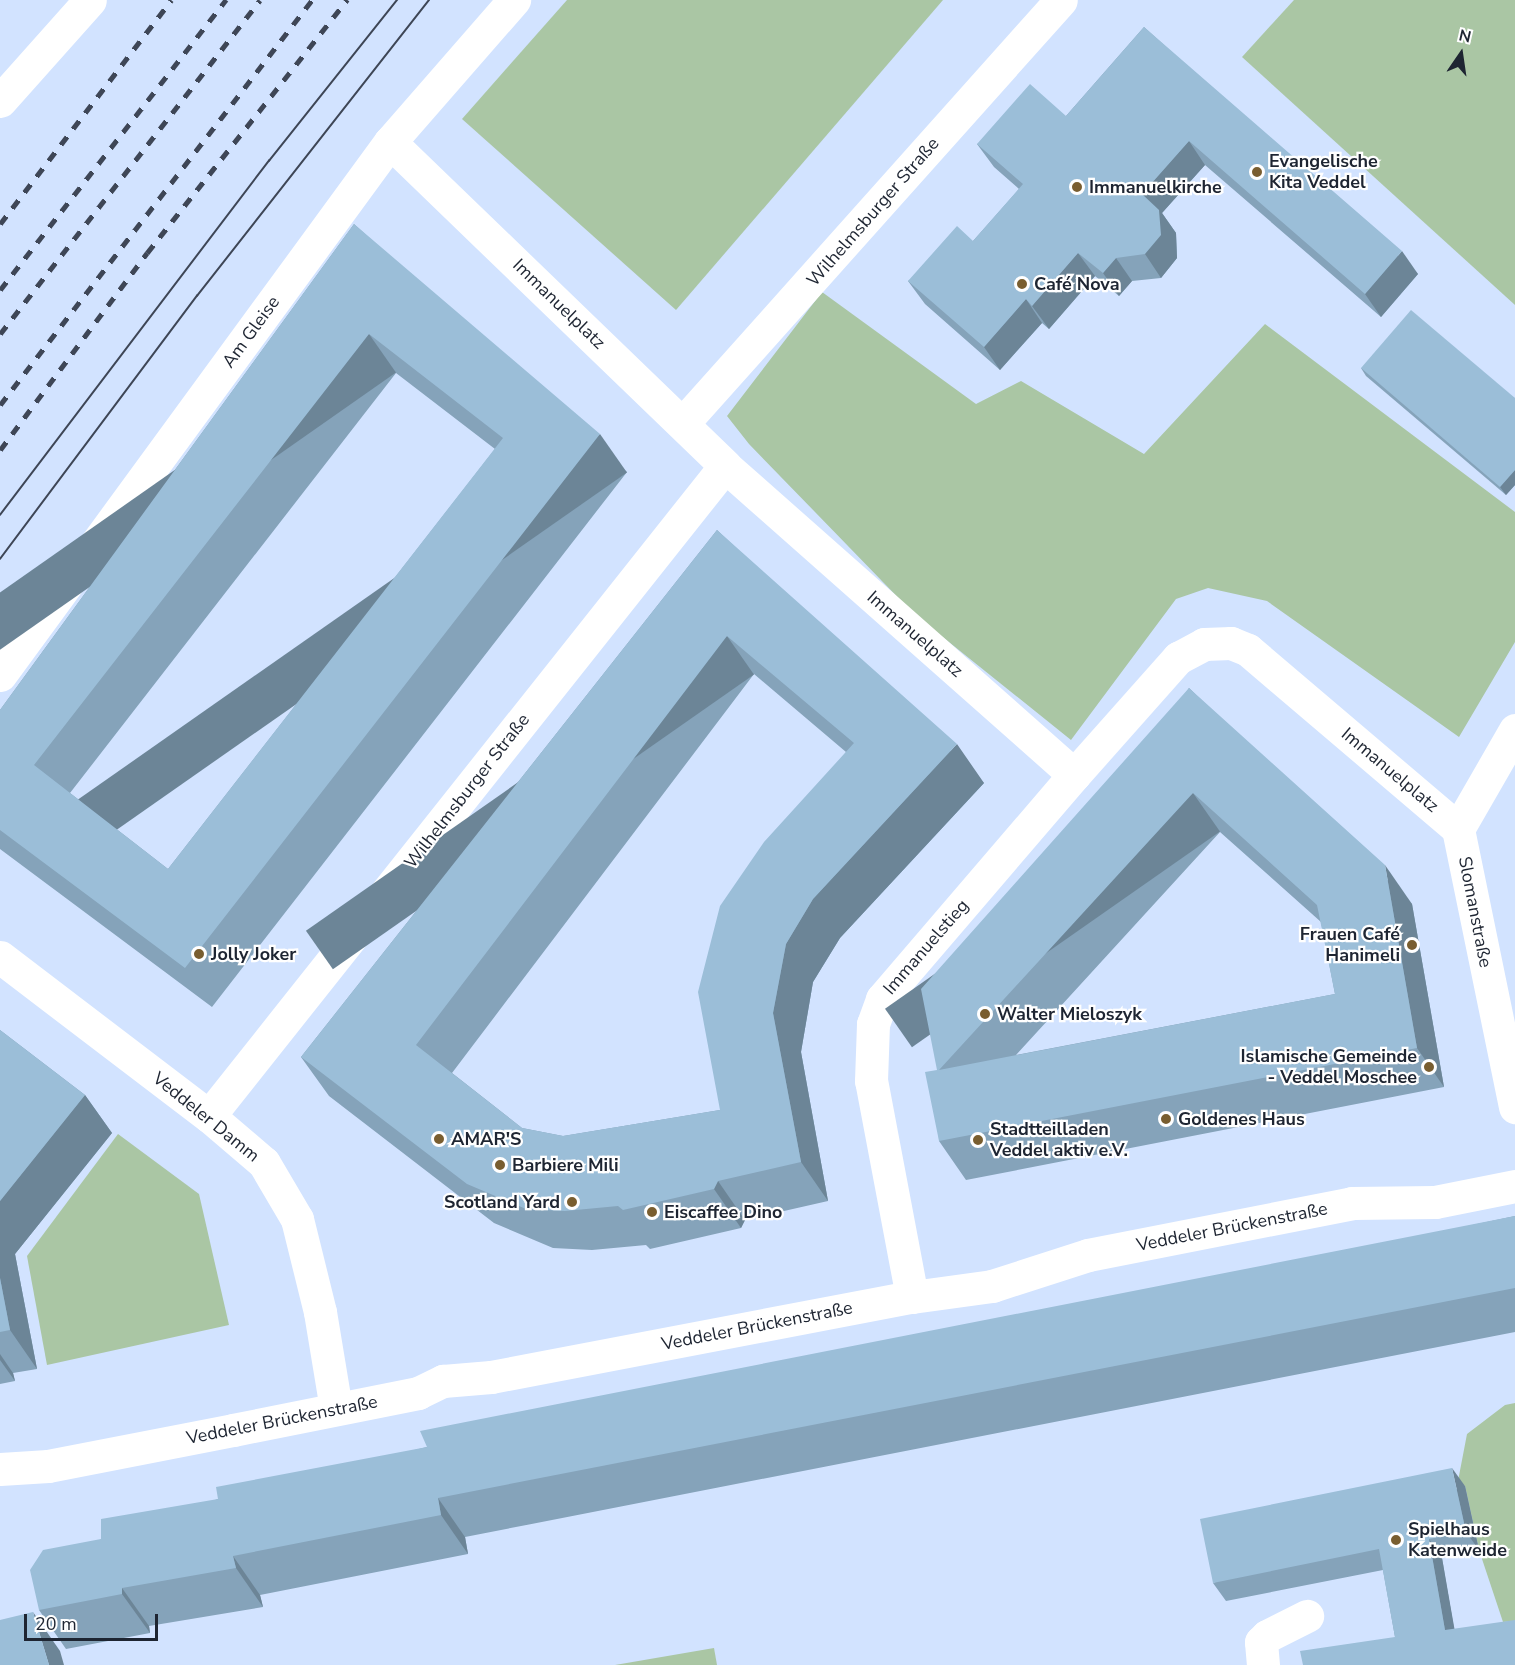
<!DOCTYPE html>
<meta charset="utf-8">
<style>
body{margin:0}
#map{position:relative;width:1515px;height:1665px;overflow:hidden;background:#d2e3ff;font-family:"Nunito Sans",sans-serif}
div>[style]{position:absolute}
[style*='--x']{left:calc(var(--x)*1px);top:calc(var(--y)*1px);width:calc(var(--w)*1px);rotate:calc(var(--a)*1deg)}
.green>*{inset:0;background:#aac6a4}
.street>*{height:33px;margin:-16.5px;padding:0 16.5px;transform-origin:16.5px;border-radius:16.5px;background:#fff}
.primary>*{height:33px;margin:-16.5px;padding:0 16.5px;transform-origin:16.5px;border-radius:16.5px;background:#fff}
.tram>*{height:1.5px;margin:-0.75px;padding:0 0.75px;transform-origin:0.75px;border-radius:0.75px;background:#3e4656}
.rail>*{height:4.5px;margin-top:-2.25px;transform-origin:0;background:repeating-linear-gradient(90deg,#3e4656 0 10px,transparent 0 20px)}
.wall>*{inset:0;background:#85a3ba}
.shaded-wall>*{inset:0;background:#6c8597;transform-origin:0 0}
.building>*{inset:0;background:#9bbed8}
.dots>*{width:16px;height:16px;translate:-50% -50%;box-sizing:border-box;border:3px solid #fff;border-radius:50%}
span{translate:-50% -50%;white-space:nowrap;text-align:center;line-height:1.15;-webkit-text-stroke:4.5px #fff;paint-order:stroke}
.poi-label{font-size:18px;color:#1e2532;font-weight:700}
.left{translate:0 -50%;text-align:left}
.right{translate:-100% -50%;text-align:right}
.street-label{font-size:18px;color:#1e2532}
.north{position:absolute;left:1431px;top:24px;width:60px;height:60px;-webkit-text-stroke:4px #fff;paint-order:stroke;rotate:13deg;font-size:16px;font-weight:700;line-height:24px;text-align:center;color:#1e2532}
.north::after{content:'';display:block;margin:auto;width:21px;height:27px;background:#1e2532;clip-path:polygon(50% 0,100% 100%,50% 72%,0 100%)}
.scale{position:absolute;left:24px;top:1614px;width:134px;height:27px;box-sizing:border-box;border:3px solid #1e2532;border-top:0;padding-left:8px;font-size:18px;line-height:21px;white-space:nowrap;color:#1e2532;-webkit-text-stroke:4px #fff;paint-order:stroke}
</style>
<div id="map">
<div class="green">
<i style="clip-path:polygon(567px 0,943px 0,676px 310px,462px 119px)"></i>
<i style="clip-path:polygon(1294px 0,1515px 0,1515px 305px,1242px 57px)"></i>
<i style="clip-path:polygon(822px 292px,976px 404px,1021px 381px,1144px 454px,1265px 324px,1515px 512px,1515px 642px,1459px 737px,1267px 601px,1208px 588px,1176px 599px,1071px 740px,914px 614px,749px 444px,727px 416px)"></i>
<i style="clip-path:polygon(118px 1134px,199px 1194px,229px 1325px,47px 1365px,27px 1256px)"></i>
<i style="clip-path:polygon(1515px 1403px,1515px 1621px,1503px 1622px,1479px 1550px,1465px 1486px,1458px 1481px,1467px 1434px,1505px 1405px)"></i>
<i style="clip-path:polygon(714px 1648px,717px 1665px,615px 1665px)"></i>
</div>
<div class="street">
<i style="--x:390;--y:142;--w:466;--a:44"></i>
<i style="--x:725;--y:466;--w:466;--a:41.5"></i>
<i style="--x:1074;--y:775;--w:157;--a:-48.4"></i>
<i style="--x:1178;--y:658;--w:30;--a:-28"></i>
<i style="--x:1204;--y:644;--w:27;--a:-2"></i>
<i style="--x:1231;--y:643;--w:18;--a:22"></i>
<i style="--x:1248;--y:650;--w:276;--a:40.4"></i>
<i style="--x:683;--y:423;--w:567;--a:-48.22"></i>
<i style="--x:0;--y:675;--w:660;--a:-53.81"></i>
<i style="--x:390;--y:142;--w:189;--a:-48.9"></i>
<i style="--x:1515;--y:730;--w:114;--a:119.9"></i>
<i style="--x:1458;--y:829;--w:284;--a:78.4"></i>
<i style="--x:0;--y:957;--w:263;--a:37.3"></i>
<i style="--x:209;--y:1116;--w:72;--a:40.5"></i>
<i style="--x:264;--y:1163;--w:65;--a:59.5"></i>
<i style="--x:297;--y:1219;--w:96;--a:76.1"></i>
<i style="--x:320;--y:1312;--w:98;--a:80.6"></i>
<i style="--x:209;--y:1116;--w:830;--a:-51.56"></i>
<i style="--x:912;--y:1297;--w:220;--a:-100.7"></i>
<i style="--x:871;--y:1081;--w:57;--a:-88"></i>
<i style="--x:873;--y:1024;--w:27;--a:-70"></i>
<i style="--x:882;--y:999;--w:295;--a:-49.4"></i>
<i style="--x:0;--y:1469;--w:48;--a:-3.6"></i>
<i style="--x:48;--y:1466;--w:188;--a:-11"></i>
<i style="--x:233;--y:1430;--w:189;--a:-11.3"></i>
<i style="--x:418;--y:1393;--w:28;--a:-26"></i>
<i style="--x:443;--y:1381;--w:48;--a:-4.8"></i>
<i style="--x:491;--y:1377;--w:429;--a:-10.8"></i>
<i style="--x:912;--y:1297;--w:81;--a:-7.8"></i>
<i style="--x:992;--y:1286;--w:101;--a:-17.9"></i>
<i style="--x:1088;--y:1255;--w:269;--a:-11.1"></i>
<i style="--x:1352;--y:1203;--w:83;--a:-0.7"></i>
<i style="--x:1435;--y:1202;--w:82;--a:-11.3"></i>
<i style="--x:1263;--y:1665;--w:23;--a:-95"></i>
<i style="--x:1261;--y:1642;--w:8;--a:-45"></i>
<i style="--x:1267;--y:1636;--w:45;--a:-26.6"></i>
</div>
<div class="primary">
<i style="--x:0;--y:101;--w:135;--a:-48.3"></i>
</div>
<div class="tram">
<i style="--x:0;--y:515;--w:445;--a:-52.8"></i>
<i style="--x:269;--y:161;--w:206;--a:-51.5"></i>
<i style="--x:0;--y:559;--w:329;--a:-53.2"></i>
<i style="--x:197;--y:296;--w:376;--a:-51.9"></i>
</div>
<div class="rail">
<i style="--x:0;--y:224;--w:282;--a:-52.6"></i>
<i style="--x:0;--y:290;--w:368;--a:-52.1"></i>
<i style="--x:0;--y:334;--w:423;--a:-52.1"></i>
<i style="--x:0;--y:405;--w:511;--a:-52.39"></i>
<i style="--x:0;--y:450;--w:246;--a:-53.3"></i>
<i style="--x:147;--y:253;--w:323;--a:-51.7"></i>
</div>
<div class="wall">
<i style="clip-path:polygon(1144px 27px,1418px 274px,1381px 317px,1205px 165px,1162px 213px,1176px 233px,1177px 258px,1161px 278px,1132px 281px,1119px 296px,1095px 276px,1049px 329px,1042px 323px,1000px 370px,925px 304px,908px 281px,973px 241px,1019px 189px,994px 167px,977px 144px,1066px 116px)"></i>
<i style="clip-path:polygon(evenodd,354px 224px,627px 472px,212px 1007px,0 849px,0 710px,354px 224px,396px 373px,495px 449px,168px 869px,70px 793px,396px 373px)"></i>
<i style="clip-path:polygon(1361px 368px,1515px 398px,1515px 485px,1506px 495px,1366px 376px)"></i>
<i style="clip-path:polygon(evenodd,717px 530px,984px 783px,840px 938px,813px 982px,801px 1052px,828px 1201px,745px 1220px,741px 1228px,650px 1249px,646px 1245px,592px 1250px,553px 1248px,494px 1223px,329px 1096px,301px 1057px,717px 530px,754px 674px,846px 752px,720px 1110px,563px 1136px,522px 1128px,452px 1073px,754px 674px)"></i>
<i style="clip-path:polygon(evenodd,1189px 688px,1412px 904px,1444px 1087px,966px 1180px,939px 1141px,937px 1070px,1189px 688px,1220px 832px,1321px 922px,1335px 994px,1016px 1055px,1220px 832px)"></i>
<i style="clip-path:polygon(0 1030px,85px 1095px,112px 1133px,15px 1254px,37px 1369px,13px 1373px,15px 1381px,0 1384px)"></i>
<i style="clip-path:polygon(1515px 1216px,1515px 1332px,465px 1537px,468px 1554px,260px 1595px,263px 1607px,149px 1626px,150px 1633px,66px 1649px,39px 1610px,101px 1539px,218px 1499px,427px 1447px)"></i>
<i style="clip-path:polygon(1465px 1486px,1479px 1550px,1442px 1558px,1454px 1629px,1395px 1637px,1383px 1570px,1226px 1601px,1213px 1583px)"></i>
</div>
<div class="shaded-wall">
<i style="clip-path:polygon(1189px 141px,1205px 165px,1162px 213px,1176px 233px,1177px 258px,1161px 278px,1145px 254px,1142px 194px)"></i>
<i style="clip-path:polygon(1402px 251px,1418px 274px,1381px 317px,1365px 294px)"></i>
<i style="clip-path:polygon(1078px 253px,1095px 276px,1049px 329px,1032px 306px)"></i>
<i style="clip-path:polygon(1116px 258px,1132px 281px,1119px 296px,1103px 273px)"></i>
<i style="clip-path:polygon(1026px 299px,1042px 323px,1000px 370px,984px 347px)"></i>
<i style="left:369px;top:334px;width:47px;height:546px;rotate:55deg"></i>
<i style="left:600px;top:434px;width:47px;height:676px;rotate:55deg"></i>
<i style="clip-path:polygon(1515px 470px,1515px 485px,1506px 495px,1500px 487px)"></i>
<i style="left:727px;top:636px;width:47px;height:514px;rotate:55deg"></i>
<i style="clip-path:polygon(957px 744px,984px 783px,840px 938px,813px 982px,801px 1052px,828px 1201px,801px 1162px,773px 1013px,786px 944px,813px 899px)"></i>
<i style="left:1193px;top:793px;width:47px;height:376px;rotate:55deg"></i>
<i style="clip-path:polygon(1385px 865px,1412px 904px,1444px 1087px,1417px 1048px)"></i>
<i style="clip-path:polygon(85px 1095px,112px 1133px,15px 1254px,37px 1369px,10px 1330px,0 1278px,0 1201px)"></i>
<i style="clip-path:polygon(718px 1181px,745px 1220px,741px 1228px,714px 1189px)"></i>
<i style="clip-path:polygon(0 1354px,13px 1373px,15px 1381px,0 1360px)"></i>
<i style="clip-path:polygon(1452px 1468px,1465px 1486px,1479px 1550px,1466px 1532px)"></i>
<i style="clip-path:polygon(438px 1498px,465px 1537px,468px 1554px,441px 1515px)"></i>
<i style="clip-path:polygon(1429px 1539px,1442px 1558px,1458px 1649px,1445px 1630px)"></i>
<i style="clip-path:polygon(233px 1556px,260px 1595px,263px 1607px,236px 1568px)"></i>
<i style="clip-path:polygon(122px 1588px,149px 1626px,150px 1633px,122px 1594px)"></i>
<i style="clip-path:polygon(33px 1612px,60px 1651px,64px 1665px,49px 1665px)"></i>
</div>
<div class="building">
<i style="clip-path:polygon(1144px 27px,1402px 251px,1365px 294px,1189px 141px,1142px 194px,1159px 210px,1161px 235px,1145px 254px,1116px 258px,1103px 273px,1078px 253px,1032px 306px,1026px 299px,984px 347px,908px 281px,957px 226px,973px 241px,1023px 184px,977px 144px,1030px 84px,1066px 116px)"></i>
<i style="clip-path:polygon(evenodd,354px 224px,600px 434px,185px 968px,0 830px,0 710px,354px 224px,369px 334px,503px 438px,168px 869px,34px 765px,369px 334px)"></i>
<i style="clip-path:polygon(1411px 310px,1515px 398px,1515px 470px,1500px 487px,1361px 368px)"></i>
<i style="clip-path:polygon(evenodd,717px 530px,957px 744px,813px 899px,786px 944px,773px 1013px,801px 1162px,718px 1181px,714px 1189px,623px 1210px,618px 1206px,565px 1211px,526px 1209px,467px 1184px,301px 1057px,717px 530px,727px 636px,854px 743px,764px 842px,720px 906px,698px 992px,720px 1110px,563px 1136px,522px 1128px,416px 1045px,727px 636px)"></i>
<i style="clip-path:polygon(evenodd,1189px 688px,1385px 865px,1417px 1048px,939px 1141px,925px 1072px,937px 1070px,921px 989px,1189px 688px,1193px 793px,1317px 905px,1335px 994px,939px 1070px,1193px 793px)"></i>
<i style="clip-path:polygon(0 1030px,85px 1095px,0 1201px)"></i>
<i style="clip-path:polygon(1515px 1216px,1515px 1288px,438px 1498px,441px 1515px,233px 1556px,236px 1568px,122px 1588px,122px 1594px,39px 1610px,30px 1570px,43px 1550px,101px 1539px,101px 1519px,218px 1499px,216px 1487px,427px 1447px,420px 1431px)"></i>
<i style="clip-path:polygon(0 1278px,10px 1330px,0 1332px)"></i>
<i style="clip-path:polygon(1452px 1468px,1466px 1532px,1429px 1539px,1445px 1630px,1515px 1620px,1515px 1665px,1303px 1665px,1300px 1651px,1395px 1637px,1379px 1549px,1213px 1583px,1200px 1519px)"></i>
<i style="clip-path:polygon(33px 1612px,49px 1665px,0 1665px,0 1620px)"></i>
</div>
<div class="dots">
<i style="left:1257px;top:172px;background:#795e30"></i>
<i style="left:1077px;top:187px;background:#795e30"></i>
<i style="left:1022px;top:284px;background:#795e30"></i>
<i style="left:1412px;top:945px;background:#795e30"></i>
<i style="left:199px;top:954px;background:#795e30"></i>
<i style="left:985px;top:1014px;background:#795e30"></i>
<i style="left:1429px;top:1067px;background:#795e30"></i>
<i style="left:1166px;top:1119px;background:#795e30"></i>
<i style="left:439px;top:1139px;background:#795e30"></i>
<i style="left:978px;top:1140px;background:#795e30"></i>
<i style="left:500px;top:1165px;background:#795e30"></i>
<i style="left:572px;top:1202px;background:#795e30"></i>
<i style="left:652px;top:1212px;background:#795e30"></i>
<i style="left:1396px;top:1540px;background:#795e30"></i>
</div>
<div class="poi-label">
<span class="left" style="left:1269px;top:172px">Evangelische<br>Kita Veddel</span>
<span class="left" style="left:1089px;top:187px">Immanuelkirche</span>
<span class="left" style="left:1034px;top:284px">Café Nova</span>
<span class="right" style="left:1400px;top:945px">Frauen Café<br>Hanimeli</span>
<span class="left" style="left:211px;top:954px">Jolly Joker</span>
<span class="left" style="left:997px;top:1014px">Walter Mieloszyk</span>
<span class="right" style="left:1417px;top:1067px">Islamische Gemeinde<br>- Veddel Moschee</span>
<span class="left" style="left:1178px;top:1119px">Goldenes Haus</span>
<span class="left" style="left:990px;top:1140px">Stadtteilladen<br>Veddel aktiv e.V.</span>
<span class="left" style="left:451px;top:1139px">AMAR'S</span>
<span class="left" style="left:512px;top:1165px">Barbiere Mili</span>
<span class="right" style="left:560px;top:1202px">Scotland Yard</span>
<span class="left" style="left:664px;top:1212px">Eiscaffee Dino</span>
<span class="left" style="left:1408px;top:1540px">Spielhaus<br>Katenweide</span>
</div>
<div class="street-label">
<span style="left:873px;top:212px;rotate:-49deg">Wilhelmsburger Straße</span>
<span style="left:559px;top:304px;rotate:44deg">Immanuelplatz</span>
<span style="left:251px;top:332px;rotate:-54deg">Am Gleise</span>
<span style="left:915px;top:634px;rotate:41deg">Immanuelplatz</span>
<span style="left:1390px;top:770px;rotate:40deg">Immanuelplatz</span>
<span style="left:467px;top:791px;rotate:-52deg">Wilhelmsburger Straße</span>
<span style="left:1475px;top:912px;rotate:79deg">Slomanstraße</span>
<span style="left:926px;top:947px;rotate:-49deg">Immanuelstieg</span>
<span style="left:206px;top:1117px;rotate:39deg">Veddeler Damm</span>
<span style="left:1232px;top:1227px;rotate:-11deg">Veddeler Brückenstraße</span>
<span style="left:757px;top:1326px;rotate:-11deg">Veddeler Brückenstraße</span>
<span style="left:282px;top:1420px;rotate:-11deg">Veddeler Brückenstraße</span>
</div>
<div class="north">N</div>
<div class="scale">20 m</div>
</div>
